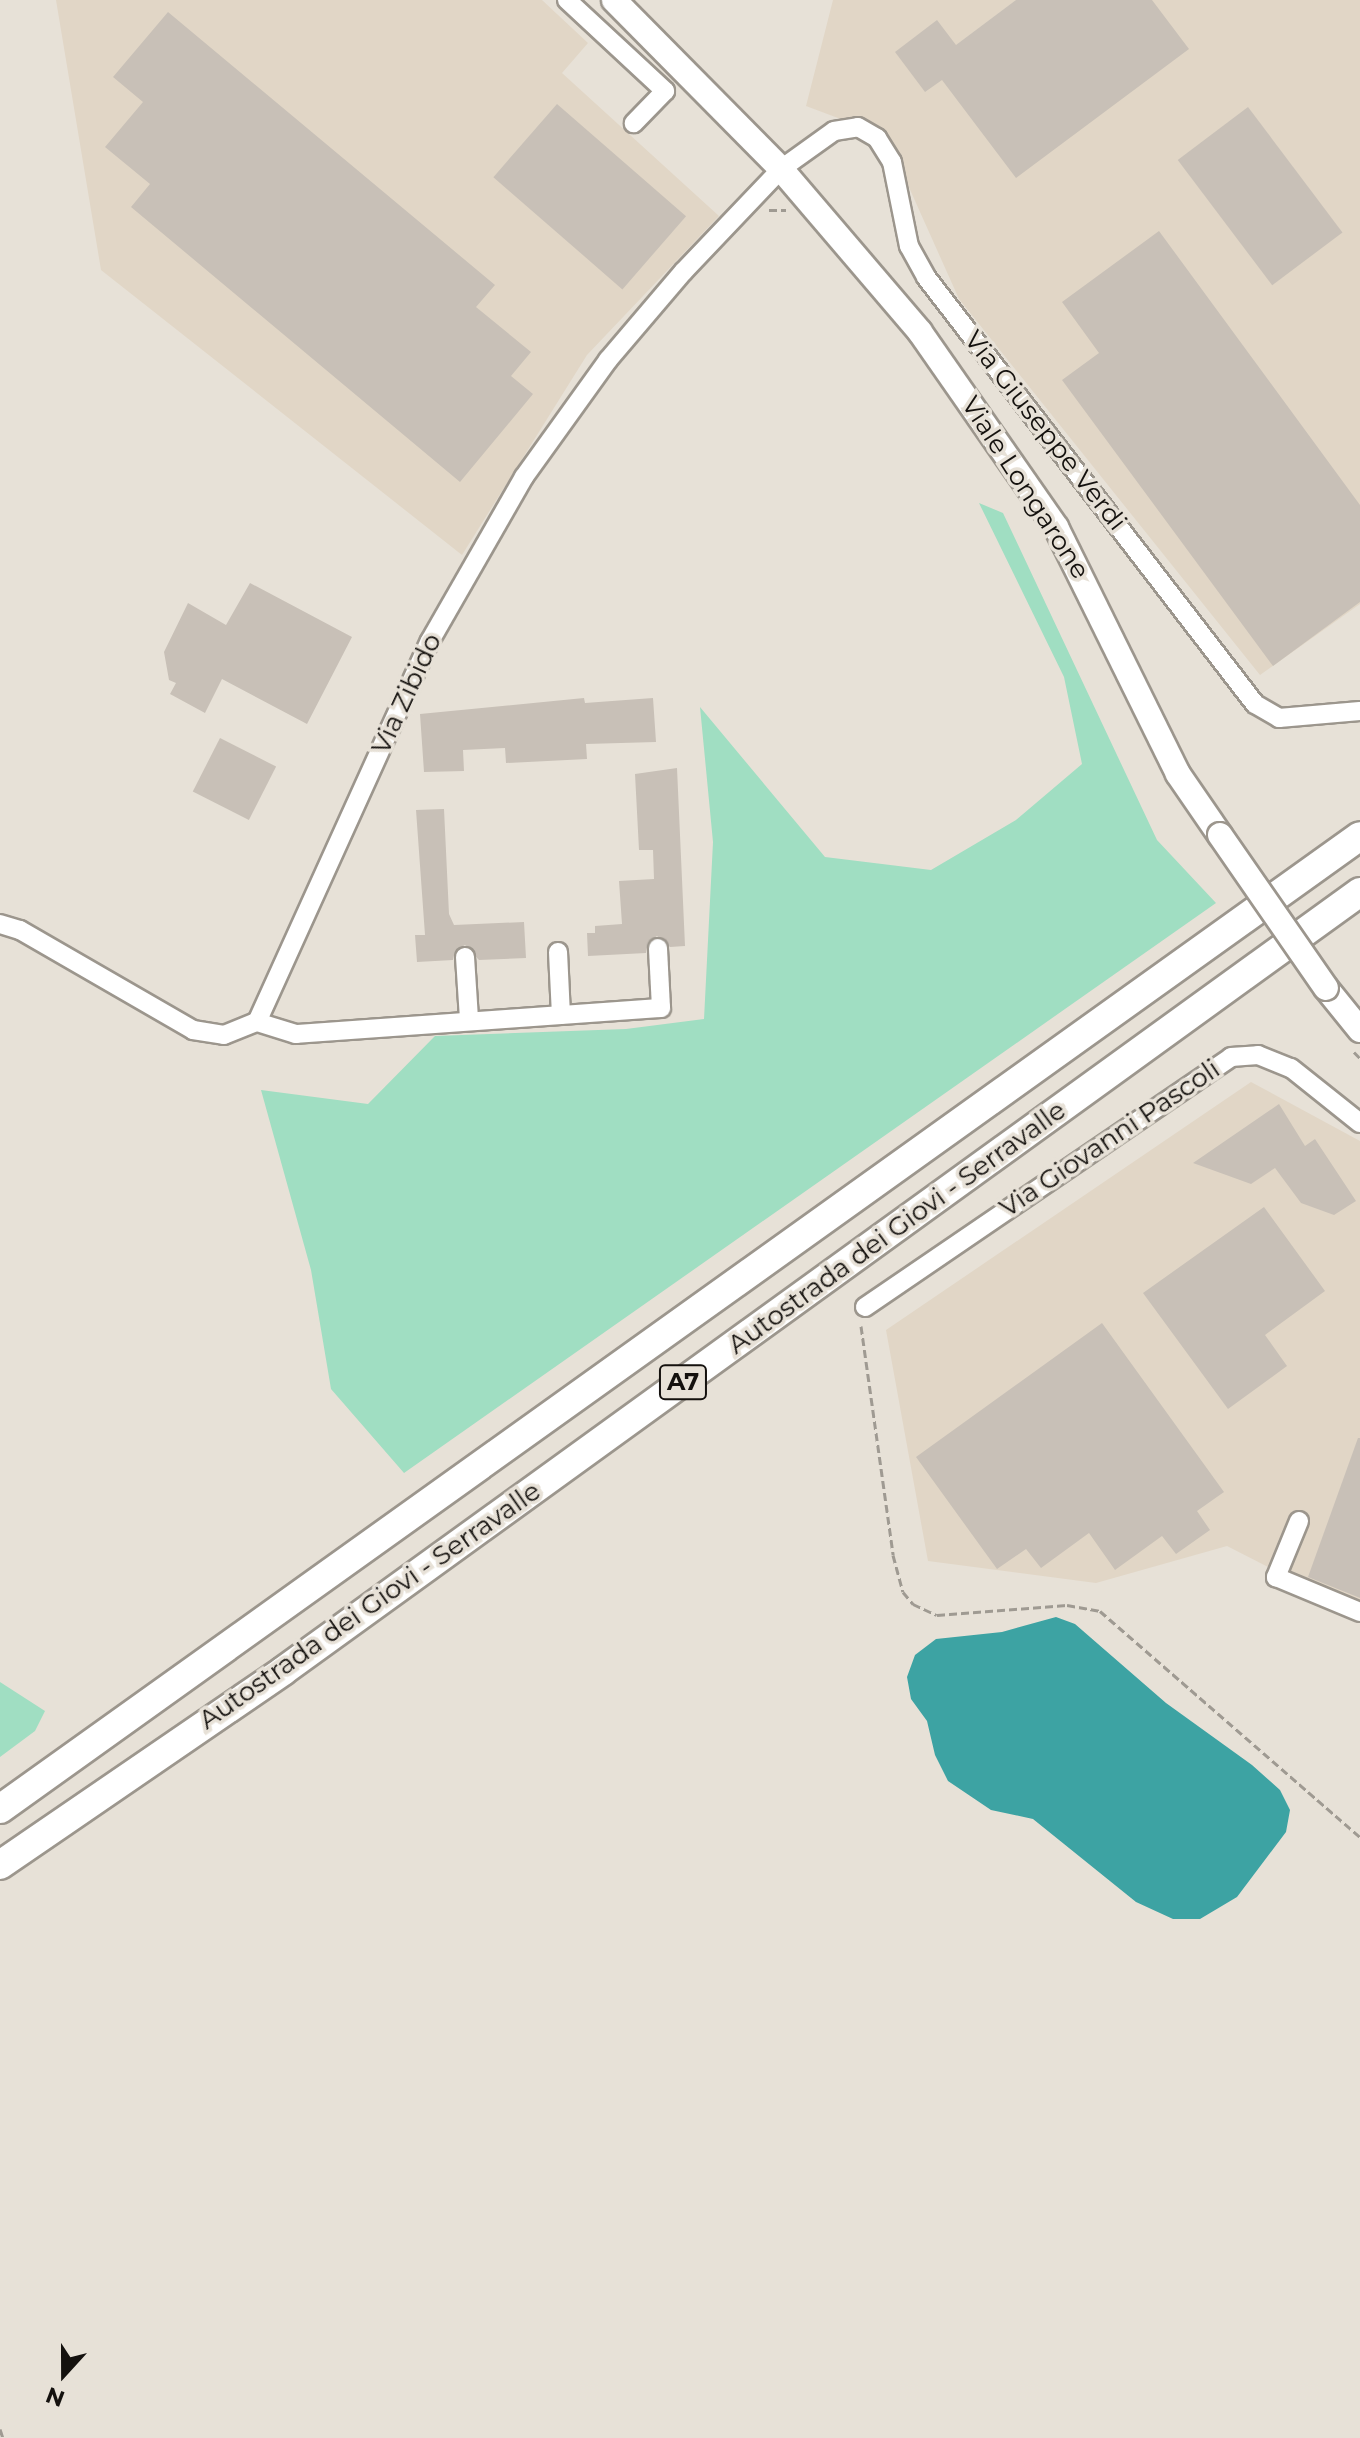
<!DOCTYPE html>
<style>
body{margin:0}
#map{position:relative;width:1360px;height:2438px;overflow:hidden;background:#e7e1d7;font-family:Montserrat,sans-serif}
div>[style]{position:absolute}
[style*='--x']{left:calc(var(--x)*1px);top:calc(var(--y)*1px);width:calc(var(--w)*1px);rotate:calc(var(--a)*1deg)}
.built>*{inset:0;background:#e1d6c6}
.green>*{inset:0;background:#a0dec2}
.water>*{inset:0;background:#3da3a3}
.building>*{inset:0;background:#c8c0b7;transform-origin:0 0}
.path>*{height:3px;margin-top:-1.5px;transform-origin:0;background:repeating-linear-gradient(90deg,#9f9a92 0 8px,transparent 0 12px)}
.roads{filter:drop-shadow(2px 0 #9c968d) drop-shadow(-2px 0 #9c968d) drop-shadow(0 2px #9c968d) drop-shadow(0 -2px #9c968d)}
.minor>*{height:18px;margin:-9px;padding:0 9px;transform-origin:9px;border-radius:9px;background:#fff}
.major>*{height:24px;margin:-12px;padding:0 12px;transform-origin:12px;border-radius:12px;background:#fff}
.highway>*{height:28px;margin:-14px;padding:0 14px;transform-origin:14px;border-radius:14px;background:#fff}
.bridges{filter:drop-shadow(2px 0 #9c968d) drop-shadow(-2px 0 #9c968d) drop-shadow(0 2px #9c968d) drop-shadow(0 -2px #9c968d)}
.major-bridge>*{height:24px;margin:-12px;padding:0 12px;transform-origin:12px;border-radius:12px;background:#fff}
span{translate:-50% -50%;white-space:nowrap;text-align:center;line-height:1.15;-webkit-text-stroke:7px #e7e1d7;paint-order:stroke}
.shield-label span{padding:2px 6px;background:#e7e1d7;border:2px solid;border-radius:6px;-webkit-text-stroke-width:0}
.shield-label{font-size:24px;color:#14110e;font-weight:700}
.street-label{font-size:26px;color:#14110e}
.north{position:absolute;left:24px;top:2334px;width:80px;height:80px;-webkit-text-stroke:6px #e7e1d7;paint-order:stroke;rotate:201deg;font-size:22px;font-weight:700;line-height:32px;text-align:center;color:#14110e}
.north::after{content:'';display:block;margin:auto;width:28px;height:36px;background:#14110e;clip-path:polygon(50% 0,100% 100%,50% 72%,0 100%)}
</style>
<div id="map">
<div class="built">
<i style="clip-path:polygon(56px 0,542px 0,588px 43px,562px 73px,719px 216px,587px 355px,462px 555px,101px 270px)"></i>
<i style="clip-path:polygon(833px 0,1360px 0,1360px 604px,1260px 675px,959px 299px,886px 136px,806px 106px)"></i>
<i style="clip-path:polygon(1251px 1082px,1360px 1141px,1360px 1614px,1227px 1546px,1096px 1583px,928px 1561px,886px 1330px)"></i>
</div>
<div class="green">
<i style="clip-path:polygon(979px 503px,1003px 513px,1157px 840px,1216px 903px,404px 1473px,331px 1389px,311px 1270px,261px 1090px,368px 1104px,435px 1036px,626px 1029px,704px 1019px,713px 842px,700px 707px,825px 857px,931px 870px,1016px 820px,1082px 764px,1064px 677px)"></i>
<i style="clip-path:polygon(0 1682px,45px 1711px,35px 1731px,0 1757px)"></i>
</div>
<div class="water">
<i style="clip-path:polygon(1056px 1617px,1075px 1624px,1166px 1703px,1252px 1765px,1280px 1790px,1290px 1810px,1286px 1832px,1237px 1897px,1200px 1919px,1173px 1919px,1136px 1902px,1033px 1819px,991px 1810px,948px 1781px,935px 1755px,927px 1721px,911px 1699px,907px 1677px,915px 1655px,936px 1639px,1002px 1632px)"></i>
</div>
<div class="building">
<i style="clip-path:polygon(1016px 0,1152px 0,1189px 49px,1016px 178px,942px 80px,925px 92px,895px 52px,937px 20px,956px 45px)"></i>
<i style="clip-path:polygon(168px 12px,495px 285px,476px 307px,531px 352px,511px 376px,533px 394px,460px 482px,131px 207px,150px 184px,105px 147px,143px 102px,113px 77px)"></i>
<i style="left:557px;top:104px;width:171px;height:97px;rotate:41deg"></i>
<i style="left:1248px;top:107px;width:157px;height:88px;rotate:53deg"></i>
<i style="clip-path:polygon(1159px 231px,1360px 505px,1360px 602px,1273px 666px,1062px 380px,1099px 353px,1062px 302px)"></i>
<i style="clip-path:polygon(250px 583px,352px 637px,307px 724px,222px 679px,205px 713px,170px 694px,176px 683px,169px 680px,164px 652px,188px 603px,226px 625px)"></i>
<i style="clip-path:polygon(584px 698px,585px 703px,653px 698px,656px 742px,586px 744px,587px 759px,506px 763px,505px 748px,463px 750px,464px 771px,424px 772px,420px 714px)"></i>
<i style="left:220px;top:738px;width:63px;height:60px;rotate:27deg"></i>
<i style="clip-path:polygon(677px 768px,685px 946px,670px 947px,657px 936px,648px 942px,646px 953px,588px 956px,587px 933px,595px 933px,595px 926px,622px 924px,619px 881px,654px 879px,653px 850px,639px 850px,635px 774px)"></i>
<i style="clip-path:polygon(444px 809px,449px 914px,454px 925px,524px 922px,526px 958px,479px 960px,465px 945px,455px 951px,453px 960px,417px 962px,415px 935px,425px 935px,416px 810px)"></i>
<i style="clip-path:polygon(1279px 1104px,1305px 1146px,1315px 1139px,1356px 1201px,1334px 1215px,1301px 1203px,1275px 1168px,1251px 1184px,1193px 1163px)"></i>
<i style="clip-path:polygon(1264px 1207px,1325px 1291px,1265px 1335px,1287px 1366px,1228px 1409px,1143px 1293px)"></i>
<i style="clip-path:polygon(1102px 1323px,1224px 1492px,1197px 1511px,1210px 1530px,1176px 1554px,1162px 1536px,1115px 1570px,1089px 1533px,1041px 1568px,1026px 1549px,997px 1569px,916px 1457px)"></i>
<i style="clip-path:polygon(1358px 1438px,1360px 1438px,1360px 1598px,1308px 1577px)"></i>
</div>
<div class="path">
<i style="--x:769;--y:210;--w:17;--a:0"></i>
<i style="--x:1354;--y:1052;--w:8;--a:45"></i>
<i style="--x:861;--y:1326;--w:231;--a:82"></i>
<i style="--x:893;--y:1555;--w:38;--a:75"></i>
<i style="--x:903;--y:1592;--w:16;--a:50"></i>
<i style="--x:913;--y:1604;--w:26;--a:25"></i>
<i style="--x:937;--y:1615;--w:130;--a:-4.4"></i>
<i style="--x:1067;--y:1605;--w:34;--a:10"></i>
<i style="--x:1100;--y:1611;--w:344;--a:41"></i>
<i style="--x:0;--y:2429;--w:9;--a:72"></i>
</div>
<div class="roads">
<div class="minor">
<i style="--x:567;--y:0;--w:134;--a:42.9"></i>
<i style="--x:665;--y:91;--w:45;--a:134.1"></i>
<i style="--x:0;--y:924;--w:21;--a:17"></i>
<i style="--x:20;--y:930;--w:200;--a:30"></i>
<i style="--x:193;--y:1030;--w:31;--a:9"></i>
<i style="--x:224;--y:1035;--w:35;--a:-22"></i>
<i style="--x:257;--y:1022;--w:418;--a:-65.6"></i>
<i style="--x:430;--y:641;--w:189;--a:-60.2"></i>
<i style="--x:524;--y:477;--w:144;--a:-54.3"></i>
<i style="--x:608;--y:360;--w:116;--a:-49.6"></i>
<i style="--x:683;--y:272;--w:142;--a:-46.4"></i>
<i style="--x:781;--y:169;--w:65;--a:-35.6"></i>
<i style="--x:834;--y:131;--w:24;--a:-9"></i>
<i style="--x:858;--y:127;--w:22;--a:30"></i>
<i style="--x:877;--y:138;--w:28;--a:58"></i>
<i style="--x:892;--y:162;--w:86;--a:78.6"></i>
<i style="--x:909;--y:246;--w:35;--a:61"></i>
<i style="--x:926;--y:277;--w:539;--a:52.39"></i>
<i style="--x:1255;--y:704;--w:28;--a:30"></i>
<i style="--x:1279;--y:718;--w:81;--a:-4.9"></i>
<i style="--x:558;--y:952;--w:63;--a:87.3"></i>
<i style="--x:465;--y:957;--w:62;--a:86.3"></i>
<i style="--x:257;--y:1022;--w:41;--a:17.1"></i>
<i style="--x:296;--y:1034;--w:366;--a:-4.1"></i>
<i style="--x:661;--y:1008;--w:60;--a:-92.9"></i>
<i style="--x:865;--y:1307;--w:443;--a:-34.3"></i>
<i style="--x:1231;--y:1057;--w:27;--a:-4"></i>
<i style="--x:1258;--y:1055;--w:35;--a:22"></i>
<i style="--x:1291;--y:1068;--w:88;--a:38.6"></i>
<i style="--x:1299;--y:1521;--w:61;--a:112.3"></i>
<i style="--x:1276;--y:1577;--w:91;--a:22.6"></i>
</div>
<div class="major">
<i style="--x:614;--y:0;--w:238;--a:45.3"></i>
<i style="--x:781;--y:169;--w:214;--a:49.5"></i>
<i style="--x:920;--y:332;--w:238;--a:55.1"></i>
<i style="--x:1056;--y:527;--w:275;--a:63.7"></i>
<i style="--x:1178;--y:774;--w:74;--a:55.5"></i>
<i style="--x:1326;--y:988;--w:54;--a:51"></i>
</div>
<div class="highway">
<i style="--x:0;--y:1809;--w:1672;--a:-35.58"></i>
<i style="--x:0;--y:1865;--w:343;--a:-34.4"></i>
<i style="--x:283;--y:1671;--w:1329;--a:-35.88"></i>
</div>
</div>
<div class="bridges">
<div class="major-bridge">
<i style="--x:1220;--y:835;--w:186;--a:55.3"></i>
</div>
</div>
<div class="shield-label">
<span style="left:683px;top:1382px">A7</span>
</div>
<div class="street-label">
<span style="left:1045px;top:431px;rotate:52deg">Via Giuseppe Verdi</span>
<span style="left:1025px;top:488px;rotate:57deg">Viale Longarone</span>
<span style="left:407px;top:694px;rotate:-65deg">Via Zibido</span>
<span style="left:1110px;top:1139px;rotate:-34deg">Via Giovanni Pascoli</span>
<span style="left:897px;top:1228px;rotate:-36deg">Autostrada dei Giovi - Serravalle</span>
<span style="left:370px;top:1606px;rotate:-35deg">Autostrada dei Giovi - Serravalle</span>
</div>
<div class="north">N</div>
</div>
